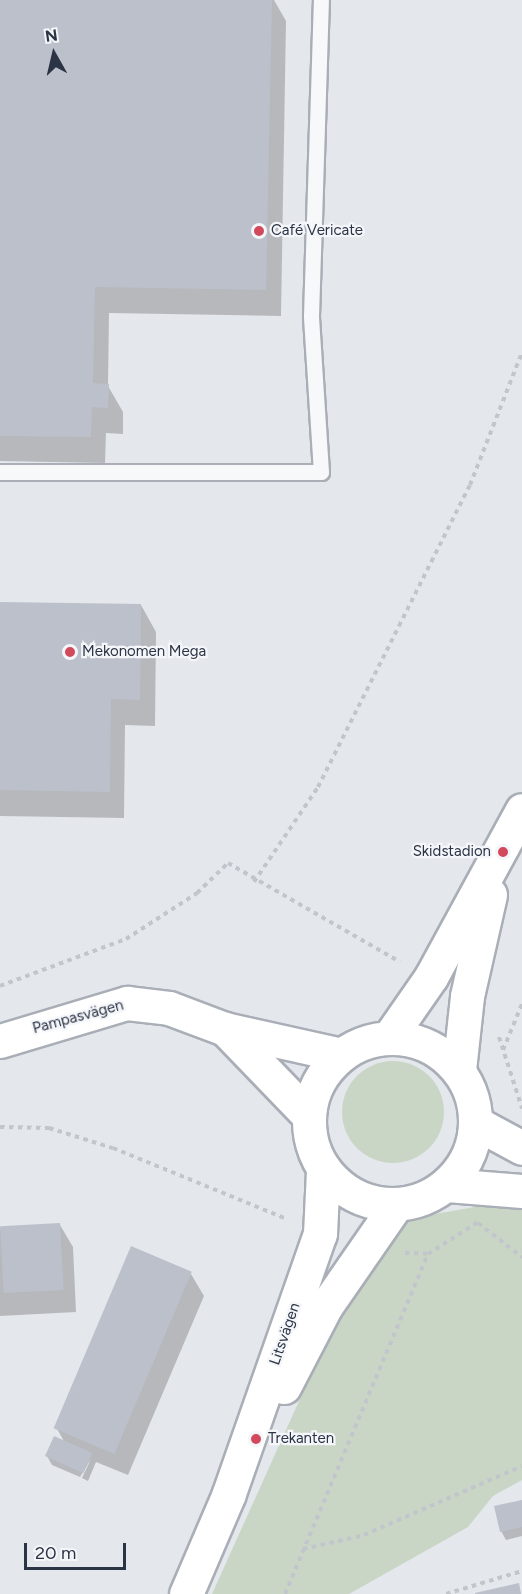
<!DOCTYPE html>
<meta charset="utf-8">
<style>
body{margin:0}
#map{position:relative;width:522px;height:1594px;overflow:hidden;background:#e4e7ec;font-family:Figtree,sans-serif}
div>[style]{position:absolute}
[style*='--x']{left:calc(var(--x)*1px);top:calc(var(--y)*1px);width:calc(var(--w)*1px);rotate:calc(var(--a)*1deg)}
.green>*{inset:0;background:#c9d6c5}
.round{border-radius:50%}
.shadow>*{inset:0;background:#0003}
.building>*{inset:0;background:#bbc0ca;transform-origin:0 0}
.path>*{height:4px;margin-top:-2px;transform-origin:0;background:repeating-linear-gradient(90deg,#c2c5cb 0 4.5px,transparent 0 9px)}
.roads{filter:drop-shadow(2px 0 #a9aeb7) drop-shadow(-2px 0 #a9aeb7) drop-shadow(0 2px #a9aeb7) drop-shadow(0 -2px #a9aeb7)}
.lane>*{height:15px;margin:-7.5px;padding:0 7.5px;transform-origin:7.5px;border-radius:7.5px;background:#f7f8fa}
.secondary>*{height:33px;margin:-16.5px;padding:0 16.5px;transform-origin:16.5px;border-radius:16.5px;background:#fff}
.secondary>.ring{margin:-16.5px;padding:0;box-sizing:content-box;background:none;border:33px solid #fff;border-radius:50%}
.dots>*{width:16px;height:16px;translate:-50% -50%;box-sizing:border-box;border:3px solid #f4f6f9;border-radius:50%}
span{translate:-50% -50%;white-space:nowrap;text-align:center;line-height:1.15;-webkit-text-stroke:4.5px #f4f6f9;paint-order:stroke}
.poi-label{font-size:15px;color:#2b3445}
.left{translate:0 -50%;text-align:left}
.right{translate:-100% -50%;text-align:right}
.street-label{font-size:15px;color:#2b3445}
.north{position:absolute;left:24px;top:24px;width:60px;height:60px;-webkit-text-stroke:4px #f4f6f9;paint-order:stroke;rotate:352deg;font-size:16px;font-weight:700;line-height:24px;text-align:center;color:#2b3445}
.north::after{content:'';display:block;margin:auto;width:21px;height:27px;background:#2b3445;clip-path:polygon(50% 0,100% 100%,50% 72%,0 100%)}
.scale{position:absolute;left:24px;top:1543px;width:102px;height:27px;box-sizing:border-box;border:3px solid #2b3445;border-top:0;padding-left:8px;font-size:18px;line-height:21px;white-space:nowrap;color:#2b3445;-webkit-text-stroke:4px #f4f6f9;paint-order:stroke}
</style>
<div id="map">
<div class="green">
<i class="round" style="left:342px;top:1061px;width:102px;height:102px"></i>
<i style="clip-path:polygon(503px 1202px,522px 1205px,522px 1480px,493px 1496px,468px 1527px,349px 1594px,212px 1594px,364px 1257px,407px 1219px)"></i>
</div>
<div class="shadow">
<i style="clip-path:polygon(0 0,274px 0,286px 21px,281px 316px,109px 313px,108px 386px,123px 412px,123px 434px,106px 433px,105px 463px,0 461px)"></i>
<i style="clip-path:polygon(0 603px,141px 605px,156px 632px,155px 726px,125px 725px,124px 818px,0 816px)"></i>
<i style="clip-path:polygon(60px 1225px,73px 1247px,76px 1312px,0 1316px,0 1228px)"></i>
<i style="clip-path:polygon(191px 1274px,204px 1296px,128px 1475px,96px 1462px,88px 1481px,82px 1478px,91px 1459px,80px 1477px,52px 1465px,47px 1456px,65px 1443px,56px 1427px)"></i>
<i style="clip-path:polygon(522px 1502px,522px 1536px,506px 1540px,501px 1531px)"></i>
</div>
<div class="building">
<i style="clip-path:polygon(0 0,272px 0,266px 290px,95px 287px,93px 383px,109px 384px,108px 408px,92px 407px,91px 437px,0 436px)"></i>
<i style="clip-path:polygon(0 602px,141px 604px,140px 700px,111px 699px,110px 792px,0 790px)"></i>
<i style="left:60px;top:1223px;width:67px;height:60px;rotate:87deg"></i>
<i style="left:131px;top:1246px;width:66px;height:198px;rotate:23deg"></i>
<i style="left:54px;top:1436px;width:42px;height:22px;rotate:24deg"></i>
<i style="clip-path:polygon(522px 1500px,522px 1527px,500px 1532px,494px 1506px)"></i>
<i style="clip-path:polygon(519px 1583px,521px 1594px,475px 1594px,475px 1593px)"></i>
</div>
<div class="path">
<i style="--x:254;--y:882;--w:115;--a:-56"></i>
<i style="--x:318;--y:787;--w:338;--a:-63.3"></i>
<i style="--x:470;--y:485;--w:143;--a:-68.6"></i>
<i style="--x:0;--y:986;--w:134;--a:-20.5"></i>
<i style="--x:126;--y:939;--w:85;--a:-32.9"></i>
<i style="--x:197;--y:893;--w:43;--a:-44.1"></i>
<i style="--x:228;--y:863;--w:198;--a:29.9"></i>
<i style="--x:499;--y:1037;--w:75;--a:72.1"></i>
<i style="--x:503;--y:1050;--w:50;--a:-67.6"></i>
<i style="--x:0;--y:1127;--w:49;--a:1.2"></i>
<i style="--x:49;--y:1128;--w:67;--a:17.4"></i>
<i style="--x:113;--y:1148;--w:188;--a:22.2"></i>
<i style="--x:478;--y:1223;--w:56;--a:37.7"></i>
<i style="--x:405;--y:1253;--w:23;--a:2"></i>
<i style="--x:428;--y:1254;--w:59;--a:-32.6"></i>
<i style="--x:303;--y:1549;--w:63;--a:-12.9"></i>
<i style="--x:364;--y:1535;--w:172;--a:-23.6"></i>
<i style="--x:285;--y:1594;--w:369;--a:-67.2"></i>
<i style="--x:446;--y:1594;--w:79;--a:-16.8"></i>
</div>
<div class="roads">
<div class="lane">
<i style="--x:0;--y:472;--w:321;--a:0"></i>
<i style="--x:321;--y:472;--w:156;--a:-93.7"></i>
<i style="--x:311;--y:316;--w:316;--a:-88.2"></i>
</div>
<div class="secondary">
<i style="--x:225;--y:1029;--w:120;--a:46"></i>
<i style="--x:390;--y:1036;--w:72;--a:-55.2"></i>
<i style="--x:431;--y:977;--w:190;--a:-61.4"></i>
<i class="ring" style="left:309px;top:1038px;width:133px;height:133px"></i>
<i style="--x:0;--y:1041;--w:133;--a:-16.7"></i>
<i style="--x:127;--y:1003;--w:42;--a:6.8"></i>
<i style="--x:169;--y:1008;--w:60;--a:20.6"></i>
<i style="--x:225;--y:1029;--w:119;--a:12.6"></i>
<i style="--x:459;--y:1070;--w:74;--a:-83.8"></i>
<i style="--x:467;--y:996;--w:104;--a:-77.2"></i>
<i style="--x:476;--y:1123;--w:52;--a:28.5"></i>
<i style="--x:447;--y:1185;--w:75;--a:4.6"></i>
<i style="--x:284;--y:1387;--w:91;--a:-62.6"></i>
<i style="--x:326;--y:1306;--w:123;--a:-55.3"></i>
<i style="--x:186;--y:1594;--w:107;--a:-66.8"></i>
<i style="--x:228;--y:1496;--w:278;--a:-70.7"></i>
<i style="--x:320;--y:1234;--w:64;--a:-87.3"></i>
</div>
</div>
<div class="dots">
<i style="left:259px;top:231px;background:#d1495b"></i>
<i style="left:70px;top:652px;background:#d1495b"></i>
<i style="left:503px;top:852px;background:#d1495b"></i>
<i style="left:256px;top:1439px;background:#d1495b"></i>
</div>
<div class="poi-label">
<span class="left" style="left:271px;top:231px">Café Vericate</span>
<span class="left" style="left:82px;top:652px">Mekonomen Mega</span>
<span class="right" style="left:491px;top:852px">Skidstadion</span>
<span class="left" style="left:268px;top:1439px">Trekanten</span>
</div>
<div class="street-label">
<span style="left:78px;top:1017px;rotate:-15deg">Pampasvägen</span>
<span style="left:285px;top:1334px;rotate:-71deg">Litsvägen</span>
</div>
<div class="north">N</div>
<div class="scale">20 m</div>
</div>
